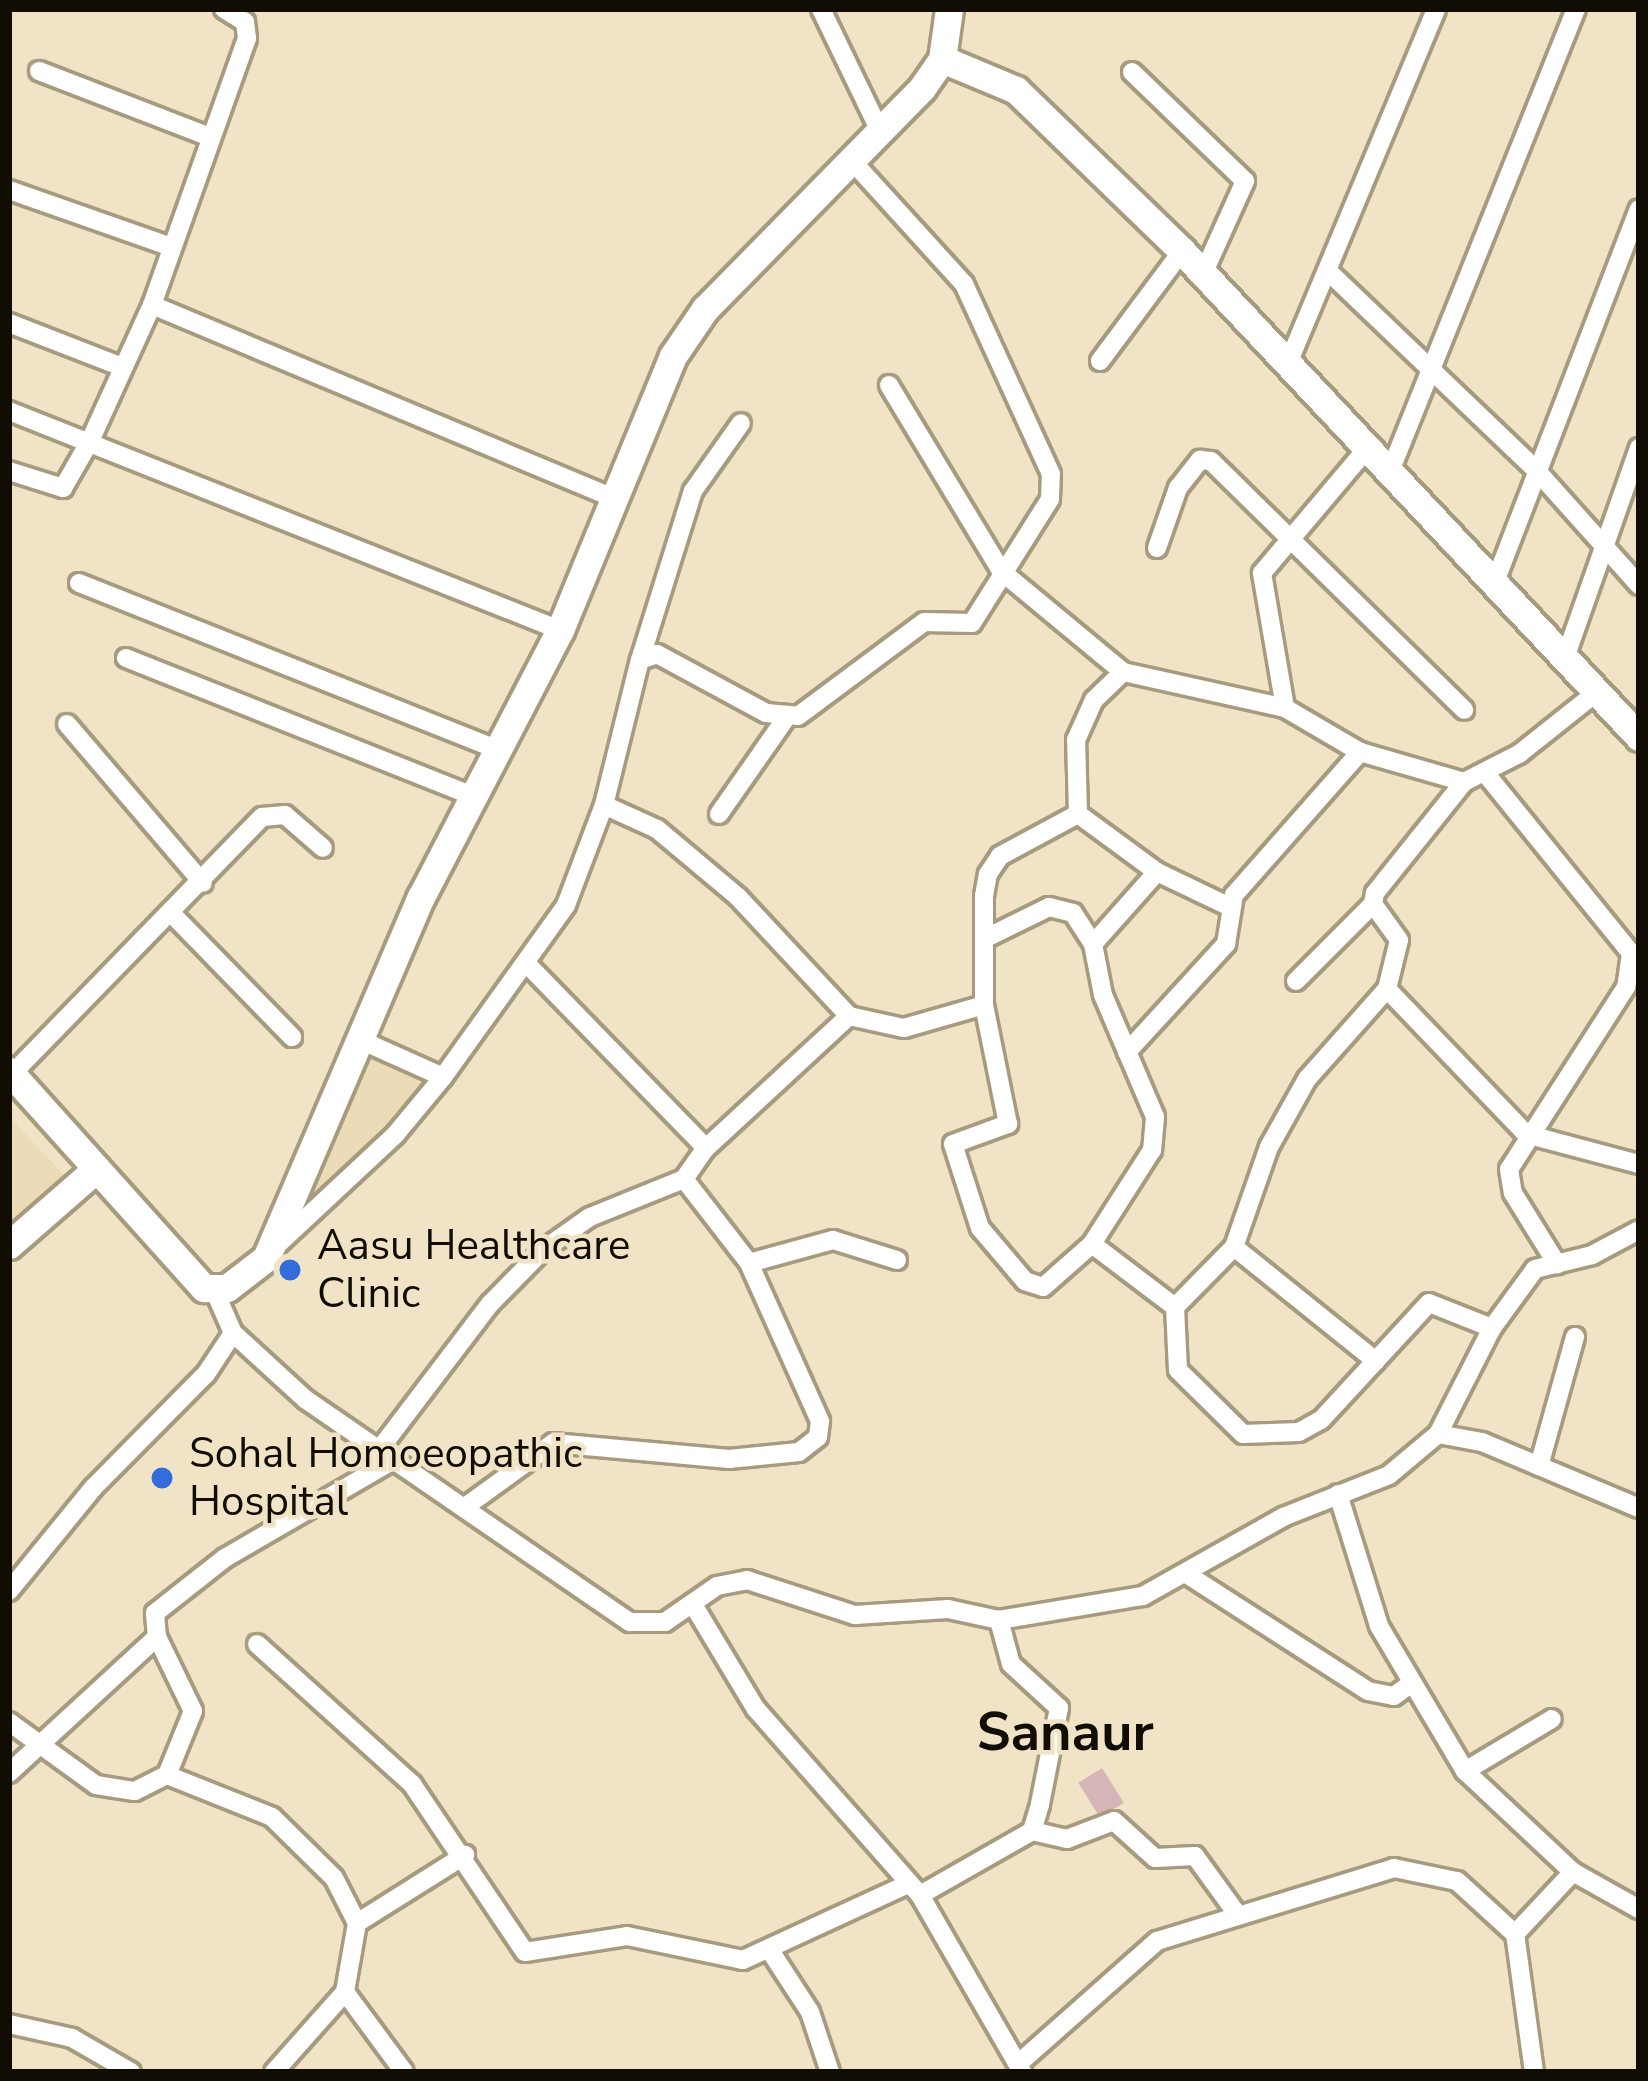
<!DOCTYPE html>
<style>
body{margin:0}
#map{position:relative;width:1648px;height:2081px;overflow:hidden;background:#f1e4c6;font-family:"Nunito Sans",sans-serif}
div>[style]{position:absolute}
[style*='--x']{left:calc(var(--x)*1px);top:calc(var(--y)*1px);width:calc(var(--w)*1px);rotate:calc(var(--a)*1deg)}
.built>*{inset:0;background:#ebdbb6}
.green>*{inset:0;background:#d5b5b6;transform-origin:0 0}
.roads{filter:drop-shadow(3px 0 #a79b7f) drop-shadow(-3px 0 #a79b7f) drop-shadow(0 3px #a79b7f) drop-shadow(0 -3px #a79b7f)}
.street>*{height:18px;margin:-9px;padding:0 9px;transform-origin:9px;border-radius:9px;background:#fff}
.secondary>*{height:27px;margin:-13.5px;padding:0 13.5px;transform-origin:13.5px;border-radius:13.5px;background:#fff}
.dots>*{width:33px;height:33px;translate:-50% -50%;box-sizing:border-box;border:6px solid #f1e4c6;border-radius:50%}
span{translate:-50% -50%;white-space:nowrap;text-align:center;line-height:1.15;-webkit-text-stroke:9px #f1e4c6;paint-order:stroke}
.poi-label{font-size:42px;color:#110c04}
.left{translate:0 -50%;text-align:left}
.district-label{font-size:54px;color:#110c04;font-weight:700}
.frame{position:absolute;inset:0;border:12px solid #110c04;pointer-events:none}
</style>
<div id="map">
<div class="built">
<i style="clip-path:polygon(364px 1044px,436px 1088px,296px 1232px,279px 1222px)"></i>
<i style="clip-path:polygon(9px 1117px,67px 1178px,9px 1235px)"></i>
</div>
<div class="green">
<i style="left:1102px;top:1768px;width:41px;height:28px;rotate:58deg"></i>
</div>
<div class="roads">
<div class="street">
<i style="--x:821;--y:9;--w:136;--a:64.2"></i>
<i style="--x:39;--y:71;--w:183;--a:21.1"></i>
<i style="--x:1132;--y:72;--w:157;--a:44"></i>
<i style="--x:1245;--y:181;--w:102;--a:114.3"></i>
<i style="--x:9;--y:190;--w:170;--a:19.3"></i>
<i style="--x:1331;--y:274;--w:285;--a:43.7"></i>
<i style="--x:1537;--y:471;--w:153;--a:48.2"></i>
<i style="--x:152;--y:305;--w:497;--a:22.7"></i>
<i style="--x:9;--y:323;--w:119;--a:21.2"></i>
<i style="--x:1100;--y:361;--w:137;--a:-53.3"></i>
<i style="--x:1289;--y:361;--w:381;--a:-67.3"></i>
<i style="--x:889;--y:385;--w:217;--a:58.9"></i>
<i style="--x:1001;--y:571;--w:158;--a:39.6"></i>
<i style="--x:9;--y:411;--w:593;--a:21.68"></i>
<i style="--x:1369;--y:446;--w:166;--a:130.1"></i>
<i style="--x:1262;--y:573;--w:137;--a:80.3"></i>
<i style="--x:1285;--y:708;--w:87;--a:30.4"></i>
<i style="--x:1360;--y:752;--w:108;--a:16.1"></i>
<i style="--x:1464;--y:782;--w:62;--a:-27"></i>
<i style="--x:1519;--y:754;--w:100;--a:-38.5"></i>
<i style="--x:1391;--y:469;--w:496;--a:-68.1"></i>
<i style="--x:9;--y:471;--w:57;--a:17.5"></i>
<i style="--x:63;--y:488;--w:54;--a:-60.1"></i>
<i style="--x:90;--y:441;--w:149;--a:-65.5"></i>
<i style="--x:152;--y:305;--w:283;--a:-70.4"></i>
<i style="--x:247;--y:38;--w:16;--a:-97"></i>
<i style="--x:245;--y:22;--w:25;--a:-148"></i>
<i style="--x:1157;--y:548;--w:64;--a:-70.7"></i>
<i style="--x:1178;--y:488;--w:36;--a:-52"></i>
<i style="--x:1200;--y:460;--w:11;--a:5"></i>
<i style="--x:1211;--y:461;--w:355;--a:44.5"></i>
<i style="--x:79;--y:583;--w:450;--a:21.7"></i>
<i style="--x:1493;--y:587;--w:405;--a:-68.9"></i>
<i style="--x:126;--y:658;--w:373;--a:21.7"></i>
<i style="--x:640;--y:660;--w:177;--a:-72.6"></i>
<i style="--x:693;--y:491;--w:83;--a:-54.8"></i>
<i style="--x:1564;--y:661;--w:226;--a:-70.6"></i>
<i style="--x:67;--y:724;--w:209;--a:49.5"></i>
<i style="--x:1486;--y:774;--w:230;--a:51"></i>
<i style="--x:1631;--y:953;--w:34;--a:98"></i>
<i style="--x:1626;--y:987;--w:216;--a:122.7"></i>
<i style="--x:1509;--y:1169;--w:24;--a:81"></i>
<i style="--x:1513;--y:1193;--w:84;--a:58.2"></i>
<i style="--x:604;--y:805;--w:58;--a:24.4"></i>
<i style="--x:657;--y:829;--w:106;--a:40"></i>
<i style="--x:738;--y:897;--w:163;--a:47"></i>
<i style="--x:849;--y:1016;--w:56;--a:12.3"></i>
<i style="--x:904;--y:1028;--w:83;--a:-16"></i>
<i style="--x:719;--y:814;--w:117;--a:-55.1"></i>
<i style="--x:1228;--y:906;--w:79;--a:-154.4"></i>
<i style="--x:1157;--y:872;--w:98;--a:-143.7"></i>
<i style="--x:1078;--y:814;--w:74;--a:-91.5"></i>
<i style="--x:1076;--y:740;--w:44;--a:-65.8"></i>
<i style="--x:1094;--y:700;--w:40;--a:-44"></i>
<i style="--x:1123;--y:672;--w:166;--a:12.5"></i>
<i style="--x:172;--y:914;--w:172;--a:45.7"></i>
<i style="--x:986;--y:938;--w:70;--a:-26.2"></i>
<i style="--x:1049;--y:907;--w:25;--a:14"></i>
<i style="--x:1073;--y:913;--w:37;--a:57"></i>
<i style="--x:1093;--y:944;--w:52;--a:78.9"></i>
<i style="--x:1103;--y:995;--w:133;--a:66.9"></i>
<i style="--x:1155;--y:1117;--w:33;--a:95"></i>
<i style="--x:1152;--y:1150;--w:112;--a:122.6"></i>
<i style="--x:1092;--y:1244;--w:65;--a:138.7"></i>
<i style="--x:1043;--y:1287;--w:19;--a:-162"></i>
<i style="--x:1025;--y:1281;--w:70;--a:-130.3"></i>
<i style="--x:980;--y:1228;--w:88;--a:-107.8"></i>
<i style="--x:953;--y:1144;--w:59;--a:-20"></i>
<i style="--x:1008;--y:1124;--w:121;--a:-101.4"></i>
<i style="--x:984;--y:1005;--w:109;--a:-90"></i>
<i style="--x:984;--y:896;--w:22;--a:-80"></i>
<i style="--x:988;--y:874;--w:22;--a:-56"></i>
<i style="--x:1000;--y:856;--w:89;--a:-28.3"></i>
<i style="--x:1093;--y:944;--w:96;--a:-48.4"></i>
<i style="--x:528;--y:965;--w:255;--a:45.8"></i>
<i style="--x:1296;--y:981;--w:109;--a:-45"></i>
<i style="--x:1387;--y:989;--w:201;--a:46.2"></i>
<i style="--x:1526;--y:1134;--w:117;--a:14.9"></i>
<i style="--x:1127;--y:1052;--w:147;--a:-47.5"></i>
<i style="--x:1226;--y:944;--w:50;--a:-80.7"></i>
<i style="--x:1234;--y:895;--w:191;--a:-48.6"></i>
<i style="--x:12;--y:1074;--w:359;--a:-45.8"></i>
<i style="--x:262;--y:817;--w:23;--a:-5"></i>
<i style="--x:285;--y:815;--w:50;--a:41"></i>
<i style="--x:443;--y:1077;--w:211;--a:-54.4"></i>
<i style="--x:566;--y:905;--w:107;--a:-69.2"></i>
<i style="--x:604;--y:805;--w:149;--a:-76.1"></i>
<i style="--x:640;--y:660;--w:18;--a:-19"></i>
<i style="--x:657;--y:654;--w:124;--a:28.4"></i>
<i style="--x:766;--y:713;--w:32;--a:5"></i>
<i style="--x:798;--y:716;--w:157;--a:-36.7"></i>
<i style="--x:924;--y:622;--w:48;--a:1.2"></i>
<i style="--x:972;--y:623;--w:146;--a:-57.8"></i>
<i style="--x:1050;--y:499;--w:25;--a:-88"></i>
<i style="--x:1051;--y:474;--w:209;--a:-114.6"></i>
<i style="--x:964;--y:284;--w:166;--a:-132.3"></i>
<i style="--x:1092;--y:1244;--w:104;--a:37.2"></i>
<i style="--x:1175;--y:1307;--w:63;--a:87.3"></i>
<i style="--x:1178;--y:1370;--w:91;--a:44.6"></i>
<i style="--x:1243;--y:1434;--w:56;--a:-2"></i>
<i style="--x:1299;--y:1432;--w:25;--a:-29"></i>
<i style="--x:1321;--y:1420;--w:159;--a:-47.3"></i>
<i style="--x:1429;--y:1303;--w:68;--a:21.6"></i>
<i style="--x:276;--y:1246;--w:163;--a:-43"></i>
<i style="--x:395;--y:1135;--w:75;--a:-50.4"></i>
<i style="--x:443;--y:1077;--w:88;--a:-155.8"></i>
<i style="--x:1234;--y:1247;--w:182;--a:38.8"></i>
<i style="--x:749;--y:1263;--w:87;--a:-15.3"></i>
<i style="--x:833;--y:1240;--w:67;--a:17.4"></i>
<i style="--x:215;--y:1292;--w:45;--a:66.3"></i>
<i style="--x:233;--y:1333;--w:98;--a:42.5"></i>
<i style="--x:305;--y:1399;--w:394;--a:34.5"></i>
<i style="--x:630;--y:1622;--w:35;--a:0"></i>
<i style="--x:665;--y:1622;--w:63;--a:-34.7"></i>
<i style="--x:717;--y:1586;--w:31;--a:-11"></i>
<i style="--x:747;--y:1580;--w:114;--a:18"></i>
<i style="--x:855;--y:1615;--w:93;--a:-3.7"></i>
<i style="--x:948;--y:1609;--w:52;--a:12.2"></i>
<i style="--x:999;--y:1620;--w:146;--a:-9.5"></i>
<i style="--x:1143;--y:1596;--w:161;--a:-29.4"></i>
<i style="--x:1283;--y:1517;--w:114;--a:-21.6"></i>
<i style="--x:1389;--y:1475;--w:64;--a:-39.9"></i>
<i style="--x:1438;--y:1434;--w:119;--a:-63"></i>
<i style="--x:1492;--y:1328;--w:73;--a:-53.9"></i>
<i style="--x:1535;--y:1269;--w:59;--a:-13.8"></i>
<i style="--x:1592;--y:1255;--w:53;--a:-28"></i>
<i style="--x:1175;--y:1307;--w:84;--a:-45.5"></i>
<i style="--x:1234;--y:1247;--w:106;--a:-70.7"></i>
<i style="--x:1269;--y:1147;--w:78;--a:-60.8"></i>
<i style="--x:1307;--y:1079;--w:120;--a:-48.4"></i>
<i style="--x:1387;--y:989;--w:50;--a:-76.2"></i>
<i style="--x:1399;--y:940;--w:44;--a:-125.8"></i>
<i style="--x:1373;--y:904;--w:11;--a:-80"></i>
<i style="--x:1375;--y:893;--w:142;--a:-51.3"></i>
<i style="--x:1438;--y:1434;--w:45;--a:10.3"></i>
<i style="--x:1482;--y:1442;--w:170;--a:22.8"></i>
<i style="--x:376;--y:1454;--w:188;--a:-52.8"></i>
<i style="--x:490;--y:1304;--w:76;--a:-45.5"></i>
<i style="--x:543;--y:1250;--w:57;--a:-35.1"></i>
<i style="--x:590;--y:1217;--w:101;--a:-22"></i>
<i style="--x:684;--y:1179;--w:38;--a:-55"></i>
<i style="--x:706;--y:1148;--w:195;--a:-42.7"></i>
<i style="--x:1539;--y:1466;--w:134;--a:-74.4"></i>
<i style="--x:1338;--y:1494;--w:138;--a:72.7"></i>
<i style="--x:1379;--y:1626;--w:169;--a:59.3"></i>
<i style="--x:1465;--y:1771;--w:148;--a:43.1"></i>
<i style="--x:1573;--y:1872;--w:76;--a:29.3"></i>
<i style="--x:465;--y:1507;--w:109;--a:-36"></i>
<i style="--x:553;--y:1443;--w:177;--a:5.2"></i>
<i style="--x:729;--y:1459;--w:70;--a:-5.7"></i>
<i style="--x:799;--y:1452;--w:24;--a:-38"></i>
<i style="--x:818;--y:1437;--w:16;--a:-83"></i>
<i style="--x:820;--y:1421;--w:173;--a:-114.2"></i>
<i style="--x:749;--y:1263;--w:106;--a:-127.7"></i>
<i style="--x:1188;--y:1575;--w:214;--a:32.8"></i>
<i style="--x:1368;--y:1691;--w:26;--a:11"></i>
<i style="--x:1394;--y:1696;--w:19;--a:-36"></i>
<i style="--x:9;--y:1591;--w:133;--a:-50.8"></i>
<i style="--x:93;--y:1488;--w:161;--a:-45.3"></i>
<i style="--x:206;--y:1374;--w:49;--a:-56.6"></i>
<i style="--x:694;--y:1606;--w:120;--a:59"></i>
<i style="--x:756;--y:1709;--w:248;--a:48.6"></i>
<i style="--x:920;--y:1895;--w:204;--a:60"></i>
<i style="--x:257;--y:1644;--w:209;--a:42.1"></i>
<i style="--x:412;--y:1784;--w:202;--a:56.1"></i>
<i style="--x:525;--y:1952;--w:103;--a:-8.9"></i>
<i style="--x:627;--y:1936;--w:118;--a:11.7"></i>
<i style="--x:743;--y:1960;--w:182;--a:-24.7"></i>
<i style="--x:9;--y:1722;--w:107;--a:35.9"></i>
<i style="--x:96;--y:1785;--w:39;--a:9"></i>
<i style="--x:135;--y:1791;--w:36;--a:-27"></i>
<i style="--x:167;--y:1775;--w:69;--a:-67.9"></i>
<i style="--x:193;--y:1711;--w:82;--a:-115.9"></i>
<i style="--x:157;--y:1637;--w:24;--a:-95"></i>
<i style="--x:155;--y:1613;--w:89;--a:-38.2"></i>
<i style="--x:225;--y:1558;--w:191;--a:-30.2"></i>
<i style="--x:1465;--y:1771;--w:101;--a:-30.9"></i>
<i style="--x:9;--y:1773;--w:201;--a:-42.6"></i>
<i style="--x:167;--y:1775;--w:113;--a:21.8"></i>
<i style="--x:272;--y:1817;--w:87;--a:44.5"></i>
<i style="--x:334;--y:1878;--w:51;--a:62.9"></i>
<i style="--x:357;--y:1923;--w:70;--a:99.9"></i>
<i style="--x:345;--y:1992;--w:99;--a:53.6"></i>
<i style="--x:1032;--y:1831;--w:36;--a:13"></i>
<i style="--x:1067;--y:1839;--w:50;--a:-21"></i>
<i style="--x:1114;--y:1821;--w:55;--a:42.1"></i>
<i style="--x:1155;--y:1858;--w:40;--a:-2.9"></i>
<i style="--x:1195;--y:1856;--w:72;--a:54.1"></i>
<i style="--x:920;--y:1895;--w:129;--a:-29.7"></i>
<i style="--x:1032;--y:1831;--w:28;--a:-73"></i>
<i style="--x:1040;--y:1804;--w:98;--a:-78.8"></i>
<i style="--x:1059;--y:1708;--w:65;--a:-137.5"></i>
<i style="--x:1011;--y:1664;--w:46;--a:-105.3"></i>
<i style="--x:357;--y:1923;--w:128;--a:-32.2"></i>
<i style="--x:769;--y:1949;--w:75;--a:56.9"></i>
<i style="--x:810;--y:2012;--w:63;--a:71.6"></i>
<i style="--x:9;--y:2024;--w:65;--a:12.5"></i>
<i style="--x:72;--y:2038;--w:68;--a:30"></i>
<i style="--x:1018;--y:2064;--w:186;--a:-41.5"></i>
<i style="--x:1157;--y:1941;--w:248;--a:-17.1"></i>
<i style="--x:1394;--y:1868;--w:64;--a:11.7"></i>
<i style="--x:1457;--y:1881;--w:79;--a:42.4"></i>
<i style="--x:274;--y:2072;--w:107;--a:-48.4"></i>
<i style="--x:1534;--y:2072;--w:139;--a:-97.8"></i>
<i style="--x:1515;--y:1934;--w:85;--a:-46.9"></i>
</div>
<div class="secondary">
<i style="--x:942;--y:59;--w:80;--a:22.7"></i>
<i style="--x:1016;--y:90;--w:231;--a:44.1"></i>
<i style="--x:1182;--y:251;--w:667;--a:46.76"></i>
<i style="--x:9;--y:1071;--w:292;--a:48.1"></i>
<i style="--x:204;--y:1288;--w:23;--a:0"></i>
<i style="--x:227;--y:1288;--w:49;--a:-37.6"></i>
<i style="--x:266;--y:1258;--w:393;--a:-66.8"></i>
<i style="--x:421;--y:897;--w:301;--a:-62.5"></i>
<i style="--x:560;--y:630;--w:296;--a:-67.6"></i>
<i style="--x:673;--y:356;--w:57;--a:-55.8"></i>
<i style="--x:705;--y:309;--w:310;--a:-45.5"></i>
<i style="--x:922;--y:88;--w:35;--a:-55"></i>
<i style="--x:942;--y:59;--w:50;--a:-82"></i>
<i style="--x:9;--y:1245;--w:116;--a:-41.1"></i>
</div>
</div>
<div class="dots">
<i style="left:290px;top:1270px;background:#326ddb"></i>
<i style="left:162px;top:1478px;background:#326ddb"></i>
</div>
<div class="poi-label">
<span class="left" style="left:317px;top:1270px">Aasu Healthcare<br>Clinic</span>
<span class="left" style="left:189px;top:1478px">Sohal Homoeopathic<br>Hospital</span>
</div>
<div class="district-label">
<span style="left:1065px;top:1732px">Sanaur</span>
</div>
<div class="frame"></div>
</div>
